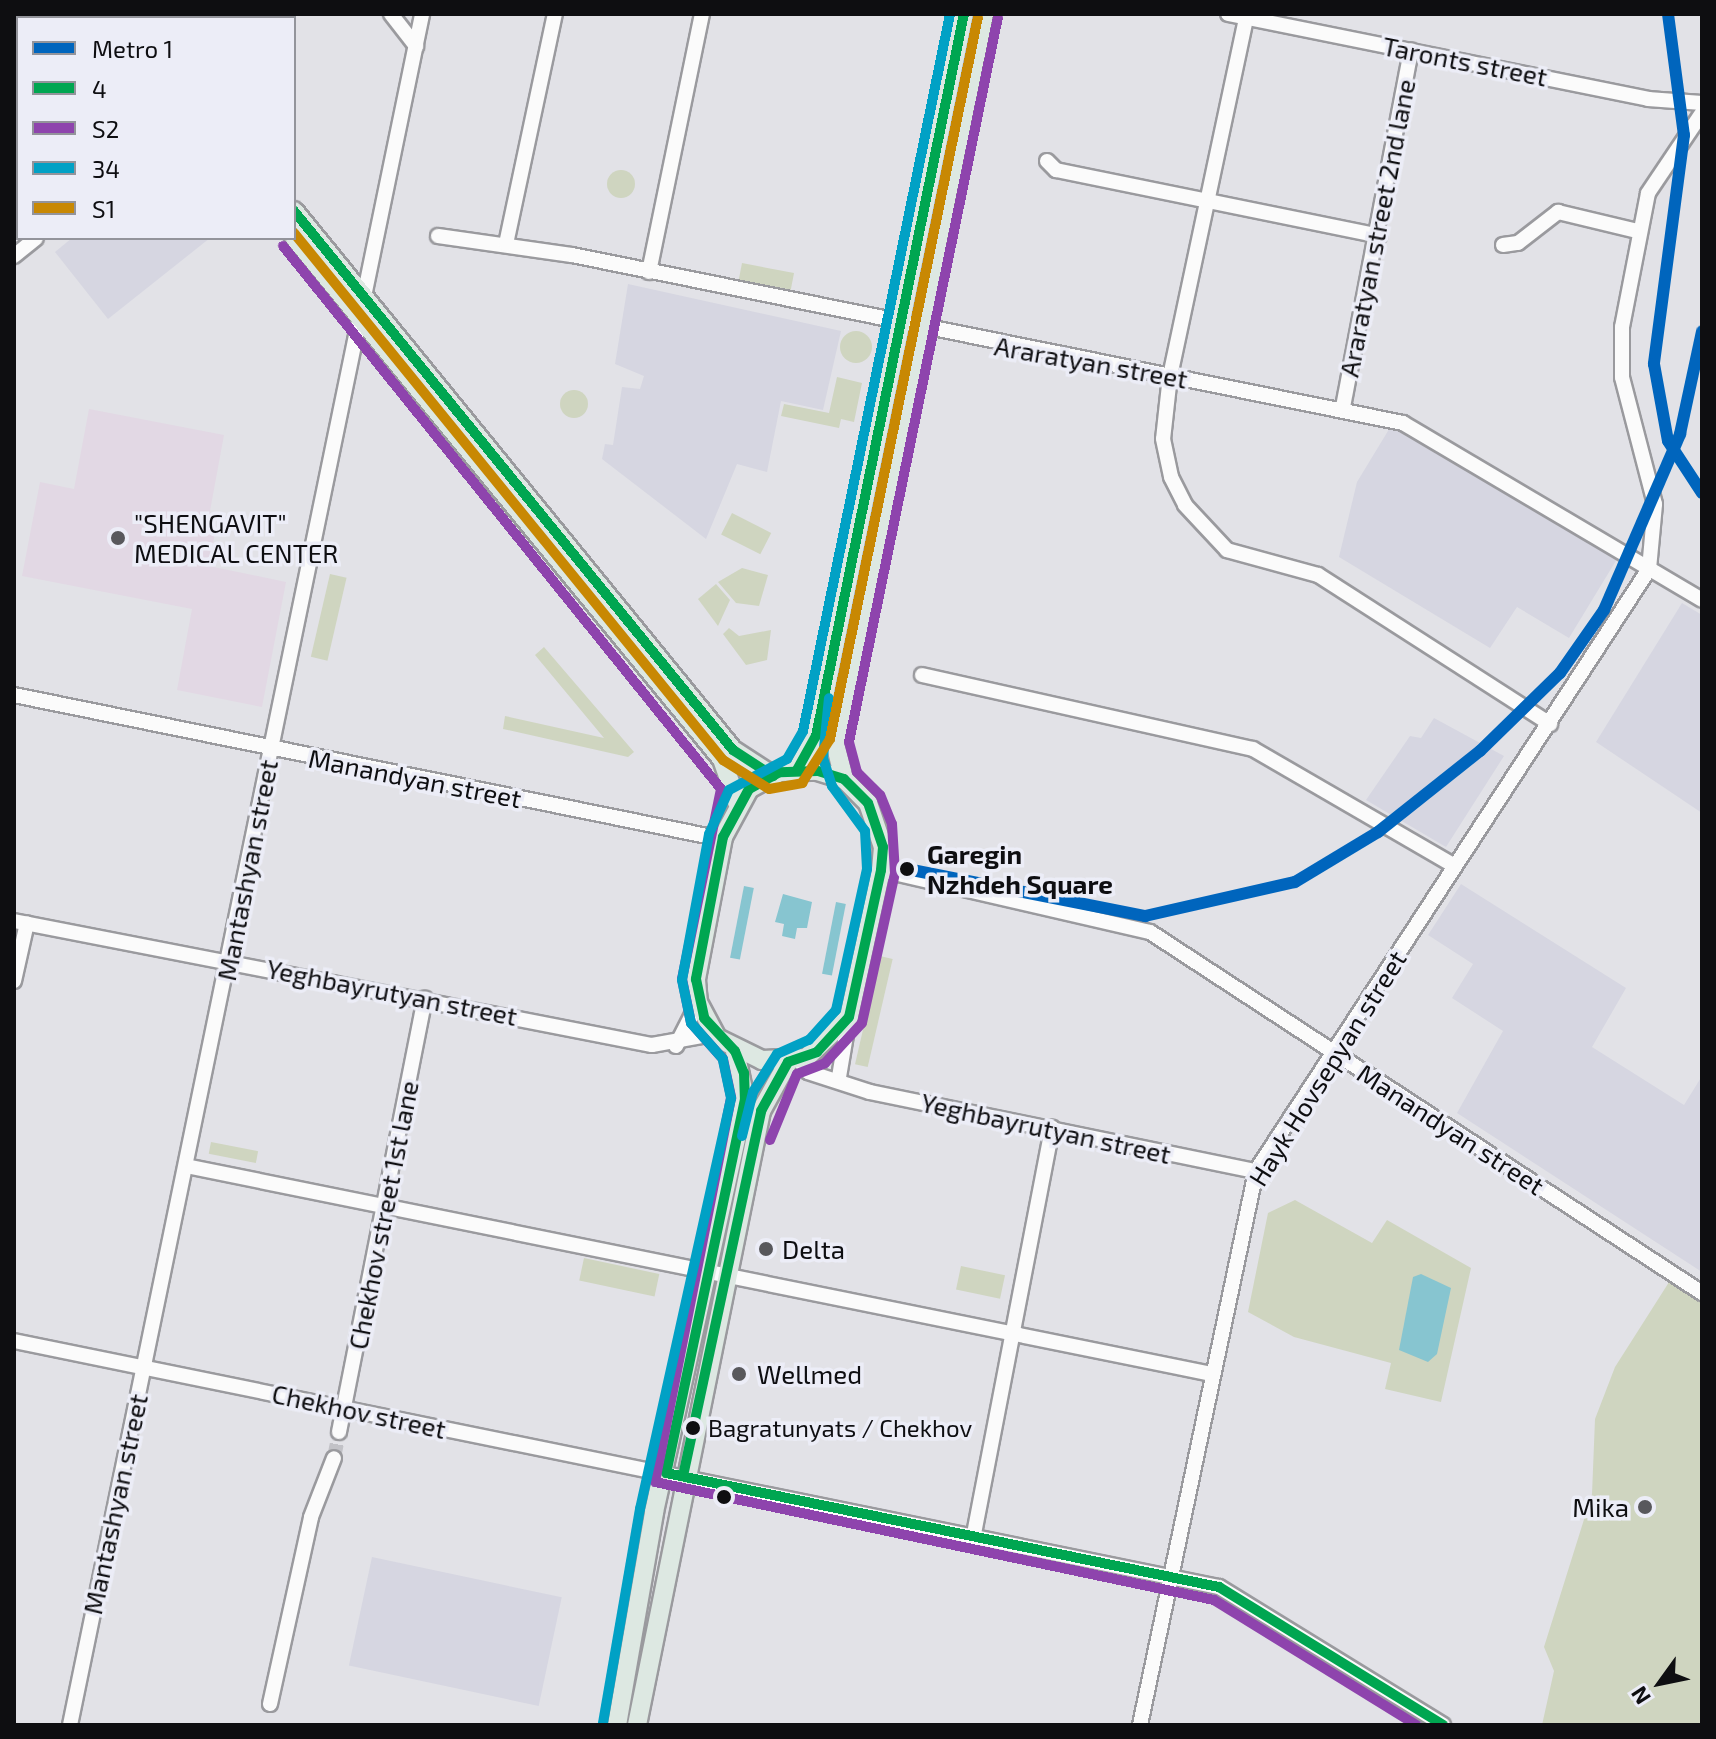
<!DOCTYPE html>
<meta charset="utf-8">
<style>
body{margin:0}
#map{position:relative;width:1716px;height:1739px;overflow:hidden;background:#e2e2e7;font-family:"Exo 2","Noto Sans Armenian",sans-serif}
div>[style]{position:absolute}
[style*='--x']{left:calc(var(--x)*1px);top:calc(var(--y)*1px);width:calc(var(--w)*1px);rotate:calc(var(--a)*1deg)}
.built>*{inset:0;background:#d6d6e1;transform-origin:0 0}
.medical>*{inset:0;background:#e2d8e4}
.green>*{inset:0;background:#cfd5c0;transform-origin:0 0}
.round{border-radius:50%}
.water>*{inset:0;background:#87c5d0;transform-origin:0 0}
.minor-tunnel>*{height:14px;margin-top:-7px;transform-origin:0;background:repeating-linear-gradient(90deg,#c2c2c7 0 14px,transparent 0 21px)}
.roads{filter:drop-shadow(2px 0 #9a9a9e) drop-shadow(-2px 0 #9a9a9e) drop-shadow(0 2px #9a9a9e) drop-shadow(0 -2px #9a9a9e)}
.minor>*{height:14px;margin:-7px;padding:0 7px;transform-origin:7px;border-radius:7px;background:#fbfbfb}
.major>*{height:18px;margin:-9px;padding:0 9px;transform-origin:9px;border-radius:9px;background:#dde8e2}
.bus-1>*{height:10px;margin:-5px;padding:0 5px;transform-origin:5px;border-radius:5px;background:#00a651}
.bus-2>*{height:10px;margin:-5px;padding:0 5px;transform-origin:5px;border-radius:5px;background:#8e44ad}
.bus-3>*{height:10px;margin:-5px;padding:0 5px;transform-origin:5px;border-radius:5px;background:#01a1c5}
.bus-4>*{height:10px;margin:-5px;padding:0 5px;transform-origin:5px;border-radius:5px;background:#c88803}
.metro-1>*{height:12px;margin:-6px;padding:0 6px;transform-origin:6px;border-radius:6px;background:#0065bd}
.dots>*{width:22px;height:22px;translate:-50% -50%;box-sizing:border-box;border:4px solid #ecedf7;border-radius:50%}
span{translate:-50% -50%;white-space:nowrap;text-align:center;line-height:1.15;-webkit-text-stroke:7px #ecedf7;paint-order:stroke}
.bus-label{font-size:24px;color:#0e0e11}
.left{translate:0 -50%;text-align:left}
.street-label{font-size:26px;color:#0e0e11}
.poi-label{font-size:26px;color:#0e0e11}
.right{translate:-100% -50%;text-align:right}
.stop-label{font-size:26px;color:#0e0e11;font-weight:700}
.frame{position:absolute;inset:0;border:16px solid #0e0e11;pointer-events:none}
.legend{position:absolute;left:16px;top:16px;width:280px;height:224px;box-sizing:border-box;background:#ecedf7;border:2px solid #93949b;margin:0;padding:10px 14px;list-style:none;font-size:24px;color:#0e0e11}
.legend li{display:flex;align-items:center;gap:16px;height:40px}
.legend b{width:40px;border:2px solid #93949b}
.north{position:absolute;left:1620px;top:1643px;width:80px;height:80px;-webkit-text-stroke:6px #ecedf7;paint-order:stroke;rotate:237deg;font-size:22px;font-weight:700;line-height:32px;text-align:center;color:#0e0e11}
.north::after{content:'';display:block;margin:auto;width:28px;height:36px;background:#0e0e11;clip-path:polygon(50% 0,100% 100%,50% 72%,0 100%)}
</style>
<div id="map">
<div class="built">
<i style="clip-path:polygon(72px 238px,210px 238px,108px 319px,55px 252px)"></i>
<i style="clip-path:polygon(628px 284px,841px 331px,823px 410px,781px 401px,767px 472px,737px 464px,706px 539px,602px 459px,605px 444px,613px 445px,622px 387px,640px 389px,644px 376px,615px 364px)"></i>
<i style="clip-path:polygon(1391px 426px,1617px 559px,1569px 638px,1517px 607px,1490px 648px,1339px 557px,1357px 482px)"></i>
<i style="clip-path:polygon(1682px 603px,1702px 615px,1702px 813px,1596px 742px)"></i>
<i style="clip-path:polygon(1434px 718px,1504px 756px,1446px 847px,1366px 800px,1410px 736px,1421px 738px)"></i>
<i style="clip-path:polygon(1461px 884px,1626px 988px,1592px 1047px,1684px 1105px,1702px 1076px,1702px 1272px,1457px 1113px,1503px 1031px,1452px 998px,1473px 964px,1428px 935px)"></i>
<i style="left:372px;top:1557px;width:194px;height:111px;rotate:12deg"></i>
</div>
<div class="medical">
<i style="clip-path:polygon(89px 409px,224px 435px,210px 511px,216px 527px,209px 566px,286px 582px,262px 707px,177px 690px,192px 609px,22px 576px,40px 482px,74px 489px)"></i>
</div>
<div class="green">
<i class="round" style="left:607px;top:170px;width:28px;height:28px"></i>
<i style="left:742px;top:263px;width:53px;height:17px;rotate:11deg"></i>
<i class="round" style="left:840px;top:331px;width:32px;height:32px"></i>
<i style="clip-path:polygon(837px 377px,862px 383px,854px 422px,841px 419px,839px 428px,781px 416px,784px 404px,829px 413px)"></i>
<i class="round" style="left:560px;top:390px;width:28px;height:28px"></i>
<i style="left:732px;top:513px;width:44px;height:24px;rotate:27deg"></i>
<i style="clip-path:polygon(742px 568px,768px 575px,759px 606px,736px 603px,718px 582px)"></i>
<i style="left:330px;top:574px;width:17px;height:85px;rotate:13deg"></i>
<i style="clip-path:polygon(716px 584px,730px 600px,718px 626px,698px 599px)"></i>
<i style="clip-path:polygon(729px 628px,739px 636px,771px 630px,767px 660px,746px 665px,723px 634px)"></i>
<i style="clip-path:polygon(544px 647px,634px 752px,628px 757px,503px 729px,505px 716px,604px 738px,535px 655px)"></i>
<i style="left:880px;top:956px;width:13px;height:111px;rotate:13deg"></i>
<i style="left:211px;top:1142px;width:48px;height:12px;rotate:11deg"></i>
<i style="clip-path:polygon(1295px 1200px,1372px 1243px,1387px 1220px,1471px 1268px,1441px 1402px,1385px 1389px,1391px 1363px,1294px 1337px,1248px 1312px,1268px 1213px)"></i>
<i style="left:584px;top:1258px;width:77px;height:23px;rotate:12deg"></i>
<i style="left:961px;top:1266px;width:45px;height:24px;rotate:12deg"></i>
<i style="clip-path:polygon(1671px 1279px,1702px 1299px,1702px 1725px,1542px 1725px,1554px 1671px,1544px 1647px,1592px 1494px,1595px 1419px,1615px 1367px)"></i>
</div>
<div class="water">
<i style="left:744px;top:886px;width:10px;height:73px;rotate:11deg"></i>
<i style="clip-path:polygon(783px 894px,812px 902px,807px 928px,797px 928px,795px 939px,782px 936px,784px 924px,775px 922px)"></i>
<i style="left:836px;top:902px;width:10px;height:73px;rotate:11deg"></i>
<i style="clip-path:polygon(1421px 1274px,1451px 1288px,1437px 1354px,1428px 1362px,1399px 1350px,1413px 1277px)"></i>
</div>
<div class="minor-tunnel">
<i style="--x:334;--y:1458;--w:26;--a:-79"></i>
</div>
<div class="roads">
<div class="minor">
<i style="--x:391;--y:14;--w:41;--a:52"></i>
<i style="--x:1228;--y:14;--w:429;--a:11.4"></i>
<i style="--x:1648;--y:99;--w:54;--a:4.2"></i>
<i style="--x:1247;--y:14;--w:370;--a:102"></i>
<i style="--x:1170;--y:376;--w:63;--a:96.3"></i>
<i style="--x:1163;--y:439;--w:39;--a:78"></i>
<i style="--x:1171;--y:477;--w:31;--a:63"></i>
<i style="--x:1185;--y:505;--w:62;--a:47"></i>
<i style="--x:1227;--y:550;--w:94;--a:15.4"></i>
<i style="--x:1318;--y:575;--w:276;--a:32.7"></i>
<i style="--x:1047;--y:161;--w:13;--a:45"></i>
<i style="--x:1056;--y:170;--w:330;--a:11.5"></i>
<i style="--x:438;--y:236;--w:135;--a:8.1"></i>
<i style="--x:572;--y:255;--w:848;--a:11.43"></i>
<i style="--x:1403;--y:423;--w:347;--a:30.6"></i>
<i style="--x:506;--y:244;--w:235;--a:-78"></i>
<i style="--x:1503;--y:245;--w:15;--a:-8"></i>
<i style="--x:1518;--y:243;--w:51;--a:-37.8"></i>
<i style="--x:1558;--y:212;--w:81;--a:13.5"></i>
<i style="--x:14;--y:256;--w:28;--a:-39"></i>
<i style="--x:649;--y:272;--w:263;--a:-78.4"></i>
<i style="--x:1343;--y:407;--w:363;--a:-79.2"></i>
<i style="--x:922;--y:675;--w:339;--a:12.6"></i>
<i style="--x:1253;--y:749;--w:233;--a:30.1"></i>
<i style="--x:14;--y:695;--w:722;--a:11.5"></i>
<i style="--x:881;--y:870;--w:276;--a:13"></i>
<i style="--x:1150;--y:932;--w:660;--a:33.18"></i>
<i style="--x:14;--y:921;--w:650;--a:11"></i>
<i style="--x:652;--y:1045;--w:63;--a:-10.1"></i>
<i style="--x:14;--y:981;--w:59;--a:-77.4"></i>
<i style="--x:676;--y:1046;--w:48;--a:-62.9"></i>
<i style="--x:799;--y:1060;--w:15;--a:53"></i>
<i style="--x:808;--y:1072;--w:65;--a:17.9"></i>
<i style="--x:870;--y:1092;--w:394;--a:11.6"></i>
<i style="--x:839;--y:1077;--w:61;--a:-80.5"></i>
<i style="--x:186;--y:1166;--w:1047;--a:11.46"></i>
<i style="--x:14;--y:1341;--w:1230;--a:11.54"></i>
<i style="--x:1219;--y:1587;--w:263;--a:31.6"></i>
<i style="--x:339;--y:1432;--w:442;--a:-78.8"></i>
<i style="--x:973;--y:1539;--w:419;--a:-79.1"></i>
<i style="--x:270;--y:1704;--w:191;--a:-77.6"></i>
<i style="--x:311;--y:1517;--w:63;--a:-68.7"></i>
<i style="--x:70;--y:1725;--w:1747;--a:-78.37"></i>
<i style="--x:1140;--y:1725;--w:566;--a:-78.17"></i>
<i style="--x:1256;--y:1171;--w:719;--a:-56.86"></i>
<i style="--x:1649;--y:569;--w:65;--a:-84.7"></i>
<i style="--x:1655;--y:504;--w:131;--a:-104.6"></i>
<i style="--x:1622;--y:377;--w:50;--a:-90"></i>
<i style="--x:1622;--y:327;--w:136;--a:-79"></i>
<i style="--x:1648;--y:193;--w:97;--a:-56"></i>
</div>
<div class="major">
<i style="--x:111;--y:14;--w:5;--a:53"></i>
<i style="--x:132;--y:14;--w:5;--a:53"></i>
<i style="--x:294;--y:211;--w:695;--a:50.84"></i>
<i style="--x:733;--y:750;--w:48;--a:33"></i>
<i style="--x:294;--y:237;--w:675;--a:50.65"></i>
<i style="--x:722;--y:759;--w:46;--a:70.8"></i>
<i style="--x:797;--y:770;--w:39;--a:-61"></i>
<i style="--x:816;--y:736;--w:737;--a:-78.42"></i>
<i style="--x:817;--y:771;--w:28;--a:17"></i>
<i style="--x:844;--y:779;--w:34;--a:45"></i>
<i style="--x:868;--y:803;--w:46;--a:71.2"></i>
<i style="--x:883;--y:847;--w:23;--a:95"></i>
<i style="--x:881;--y:870;--w:150;--a:102.3"></i>
<i style="--x:849;--y:1017;--w:59;--a:136.4"></i>
<i style="--x:806;--y:1058;--w:44;--a:177.4"></i>
<i style="--x:762;--y:1060;--w:50;--a:-153.9"></i>
<i style="--x:717;--y:1038;--w:40;--a:-118"></i>
<i style="--x:698;--y:1003;--w:24;--a:-95"></i>
<i style="--x:696;--y:979;--w:145;--a:-79.2"></i>
<i style="--x:723;--y:837;--w:55;--a:-61.6"></i>
<i style="--x:749;--y:789;--w:35;--a:-29"></i>
<i style="--x:780;--y:772;--w:37;--a:-2"></i>
<i style="--x:844;--y:779;--w:38;--a:-104"></i>
<i style="--x:835;--y:742;--w:743;--a:-78.43"></i>
<i style="--x:617;--y:1725;--w:216;--a:-80.1"></i>
<i style="--x:654;--y:1512;--w:423;--a:-77.6"></i>
<i style="--x:745;--y:1099;--w:49;--a:-101.8"></i>
<i style="--x:637;--y:1725;--w:626;--a:-78.58"></i>
<i style="--x:761;--y:1111;--w:56;--a:-61.1"></i>
</div>
</div>
<div class="bus-1">
<i style="--x:294;--y:211;--w:695;--a:50.84"></i>
<i style="--x:733;--y:750;--w:48;--a:33"></i>
<i style="--x:797;--y:770;--w:39;--a:-61"></i>
<i style="--x:816;--y:736;--w:737;--a:-78.42"></i>
<i style="--x:683;--y:1476;--w:373;--a:-77.9"></i>
<i style="--x:761;--y:1111;--w:56;--a:-61.1"></i>
<i style="--x:788;--y:1062;--w:31;--a:-19"></i>
<i style="--x:817;--y:1052;--w:47;--a:-47.6"></i>
<i style="--x:849;--y:1017;--w:150;--a:-77.7"></i>
<i style="--x:881;--y:870;--w:23;--a:-85"></i>
<i style="--x:883;--y:847;--w:46;--a:-108.8"></i>
<i style="--x:868;--y:803;--w:34;--a:-135"></i>
<i style="--x:844;--y:779;--w:28;--a:-163"></i>
<i style="--x:817;--y:771;--w:37;--a:178"></i>
<i style="--x:780;--y:772;--w:35;--a:151"></i>
<i style="--x:749;--y:789;--w:55;--a:118.4"></i>
<i style="--x:723;--y:837;--w:145;--a:100.8"></i>
<i style="--x:696;--y:979;--w:40;--a:78"></i>
<i style="--x:704;--y:1018;--w:45;--a:46.8"></i>
<i style="--x:735;--y:1051;--w:24;--a:68"></i>
<i style="--x:744;--y:1073;--w:26;--a:88"></i>
<i style="--x:745;--y:1099;--w:382;--a:101.9"></i>
<i style="--x:666;--y:1473;--w:565;--a:11.65"></i>
<i style="--x:1219;--y:1587;--w:263;--a:31.6"></i>
</div>
<div class="bus-2">
<i style="--x:283;--y:246;--w:698;--a:51.11"></i>
<i style="--x:721;--y:789;--w:194;--a:101.6"></i>
<i style="--x:682;--y:979;--w:45;--a:78.4"></i>
<i style="--x:691;--y:1023;--w:48;--a:48.4"></i>
<i style="--x:723;--y:1059;--w:40;--a:78"></i>
<i style="--x:731;--y:1098;--w:391;--a:101.2"></i>
<i style="--x:655;--y:1482;--w:571;--a:11.92"></i>
<i style="--x:1214;--y:1600;--w:238;--a:31.7"></i>
<i style="--x:770;--y:1140;--w:71;--a:-67.8"></i>
<i style="--x:797;--y:1074;--w:30;--a:-21"></i>
<i style="--x:825;--y:1063;--w:54;--a:-47.2"></i>
<i style="--x:862;--y:1023;--w:154;--a:-77.6"></i>
<i style="--x:895;--y:873;--w:49;--a:-93.5"></i>
<i style="--x:892;--y:824;--w:31;--a:-112"></i>
<i style="--x:880;--y:795;--w:33;--a:-135"></i>
<i style="--x:857;--y:772;--w:31;--a:-105"></i>
<i style="--x:849;--y:742;--w:740;--a:-78.39"></i>
</div>
<div class="bus-3">
<i style="--x:742;--y:1136;--w:45;--a:-76"></i>
<i style="--x:753;--y:1092;--w:45;--a:-57.7"></i>
<i style="--x:777;--y:1054;--w:35;--a:-24"></i>
<i style="--x:809;--y:1040;--w:40;--a:-48"></i>
<i style="--x:836;--y:1010;--w:144;--a:-77.6"></i>
<i style="--x:867;--y:869;--w:38;--a:-93"></i>
<i style="--x:865;--y:831;--w:56;--a:-126.3"></i>
<i style="--x:832;--y:786;--w:29;--a:-108"></i>
<i style="--x:823;--y:758;--w:60;--a:-84.3"></i>
<i style="--x:603;--y:1723;--w:217;--a:-80.2"></i>
<i style="--x:640;--y:1509;--w:421;--a:-77.5"></i>
<i style="--x:731;--y:1098;--w:40;--a:-102"></i>
<i style="--x:723;--y:1059;--w:48;--a:-131.6"></i>
<i style="--x:691;--y:1023;--w:44;--a:-101.8"></i>
<i style="--x:682;--y:980;--w:148;--a:-79.5"></i>
<i style="--x:709;--y:834;--w:48;--a:-65.6"></i>
<i style="--x:729;--y:790;--w:66;--a:-28.1"></i>
<i style="--x:787;--y:759;--w:32;--a:-60"></i>
<i style="--x:803;--y:731;--w:732;--a:-78.41"></i>
</div>
<div class="bus-4">
<i style="--x:294;--y:233;--w:680;--a:50.85"></i>
<i style="--x:723;--y:760;--w:54;--a:32.2"></i>
<i style="--x:769;--y:789;--w:34;--a:-10"></i>
<i style="--x:802;--y:783;--w:52;--a:-57.5"></i>
<i style="--x:830;--y:739;--w:737;--a:-78.42"></i>
</div>
<div class="metro-1">
<i style="--x:1668;--y:14;--w:122;--a:82.5"></i>
<i style="--x:1684;--y:135;--w:231;--a:97.5"></i>
<i style="--x:1654;--y:364;--w:78;--a:79.7"></i>
<i style="--x:1668;--y:441;--w:62;--a:56.8"></i>
<i style="--x:907;--y:869;--w:243;--a:11.2"></i>
<i style="--x:1145;--y:916;--w:154;--a:-12.8"></i>
<i style="--x:1295;--y:882;--w:97;--a:-31.1"></i>
<i style="--x:1378;--y:832;--w:130;--a:-38.5"></i>
<i style="--x:1480;--y:751;--w:112;--a:-44.3"></i>
<i style="--x:1560;--y:673;--w:77;--a:-55.1"></i>
<i style="--x:1604;--y:610;--w:192;--a:-66.6"></i>
<i style="--x:1680;--y:434;--w:105;--a:-77.9"></i>
</div>
<div class="dots">
<i style="left:118px;top:538px;background:#58585c"></i>
<i style="left:907px;top:869px;background:#0e0e11"></i>
<i style="left:766px;top:1249px;background:#58585c"></i>
<i style="left:739px;top:1374px;background:#58585c"></i>
<i style="left:693px;top:1428px;background:#0e0e11"></i>
<i style="left:724px;top:1497px;background:#0e0e11"></i>
<i style="left:1645px;top:1507px;background:#58585c"></i>
</div>
<div class="bus-label">
<span class="left" style="left:708px;top:1428px">Bagratunyats / Chekhov</span>
</div>
<div class="street-label">
<span style="left:1465px;top:61px;rotate:11deg">Taronts street</span>
<span style="left:1377px;top:228px;rotate:-79deg">Araratyan street 2nd lane</span>
<span style="left:1091px;top:362px;rotate:10deg">Araratyan street</span>
<span style="left:415px;top:778px;rotate:11deg">Manandyan street</span>
<span style="left:247px;top:870px;rotate:-79deg">Mantashyan street</span>
<span style="left:392px;top:992px;rotate:11deg">Yeghbayrutyan street</span>
<span style="left:1327px;top:1068px;rotate:-58deg">Hayk Hovsepyan street</span>
<span style="left:1046px;top:1128px;rotate:12deg">Yeghbayrutyan street</span>
<span style="left:1451px;top:1129px;rotate:33deg">Manandyan street</span>
<span style="left:383px;top:1215px;rotate:-79deg">Chekhov street 1st lane</span>
<span style="left:359px;top:1411px;rotate:12deg">Chekhov street</span>
<span style="left:115px;top:1504px;rotate:-78deg">Mantashyan street</span>
</div>
<div class="poi-label">
<span class="left" style="left:134px;top:538px">"SHENGAVIT"<br>MEDICAL CENTER</span>
<span class="left" style="left:782px;top:1249px">Delta</span>
<span class="left" style="left:757px;top:1374px">Wellmed</span>
<span class="right" style="left:1629px;top:1507px">Mika</span>
</div>
<div class="stop-label">
<span class="left" style="left:927px;top:869px">Garegin<br>Nzhdeh Square</span>
</div>
<div class="frame"></div>
<ul class="legend">
<li><b style="height:10px;background:#0065bd"></b>Metro 1</li>
<li><b style="height:10px;background:#00a651"></b>4</li>
<li><b style="height:10px;background:#8e44ad"></b>Տ2</li>
<li><b style="height:10px;background:#01a1c5"></b>34</li>
<li><b style="height:10px;background:#c88803"></b>Տ1</li>
</ul>
<div class="north">N</div>
</div>
